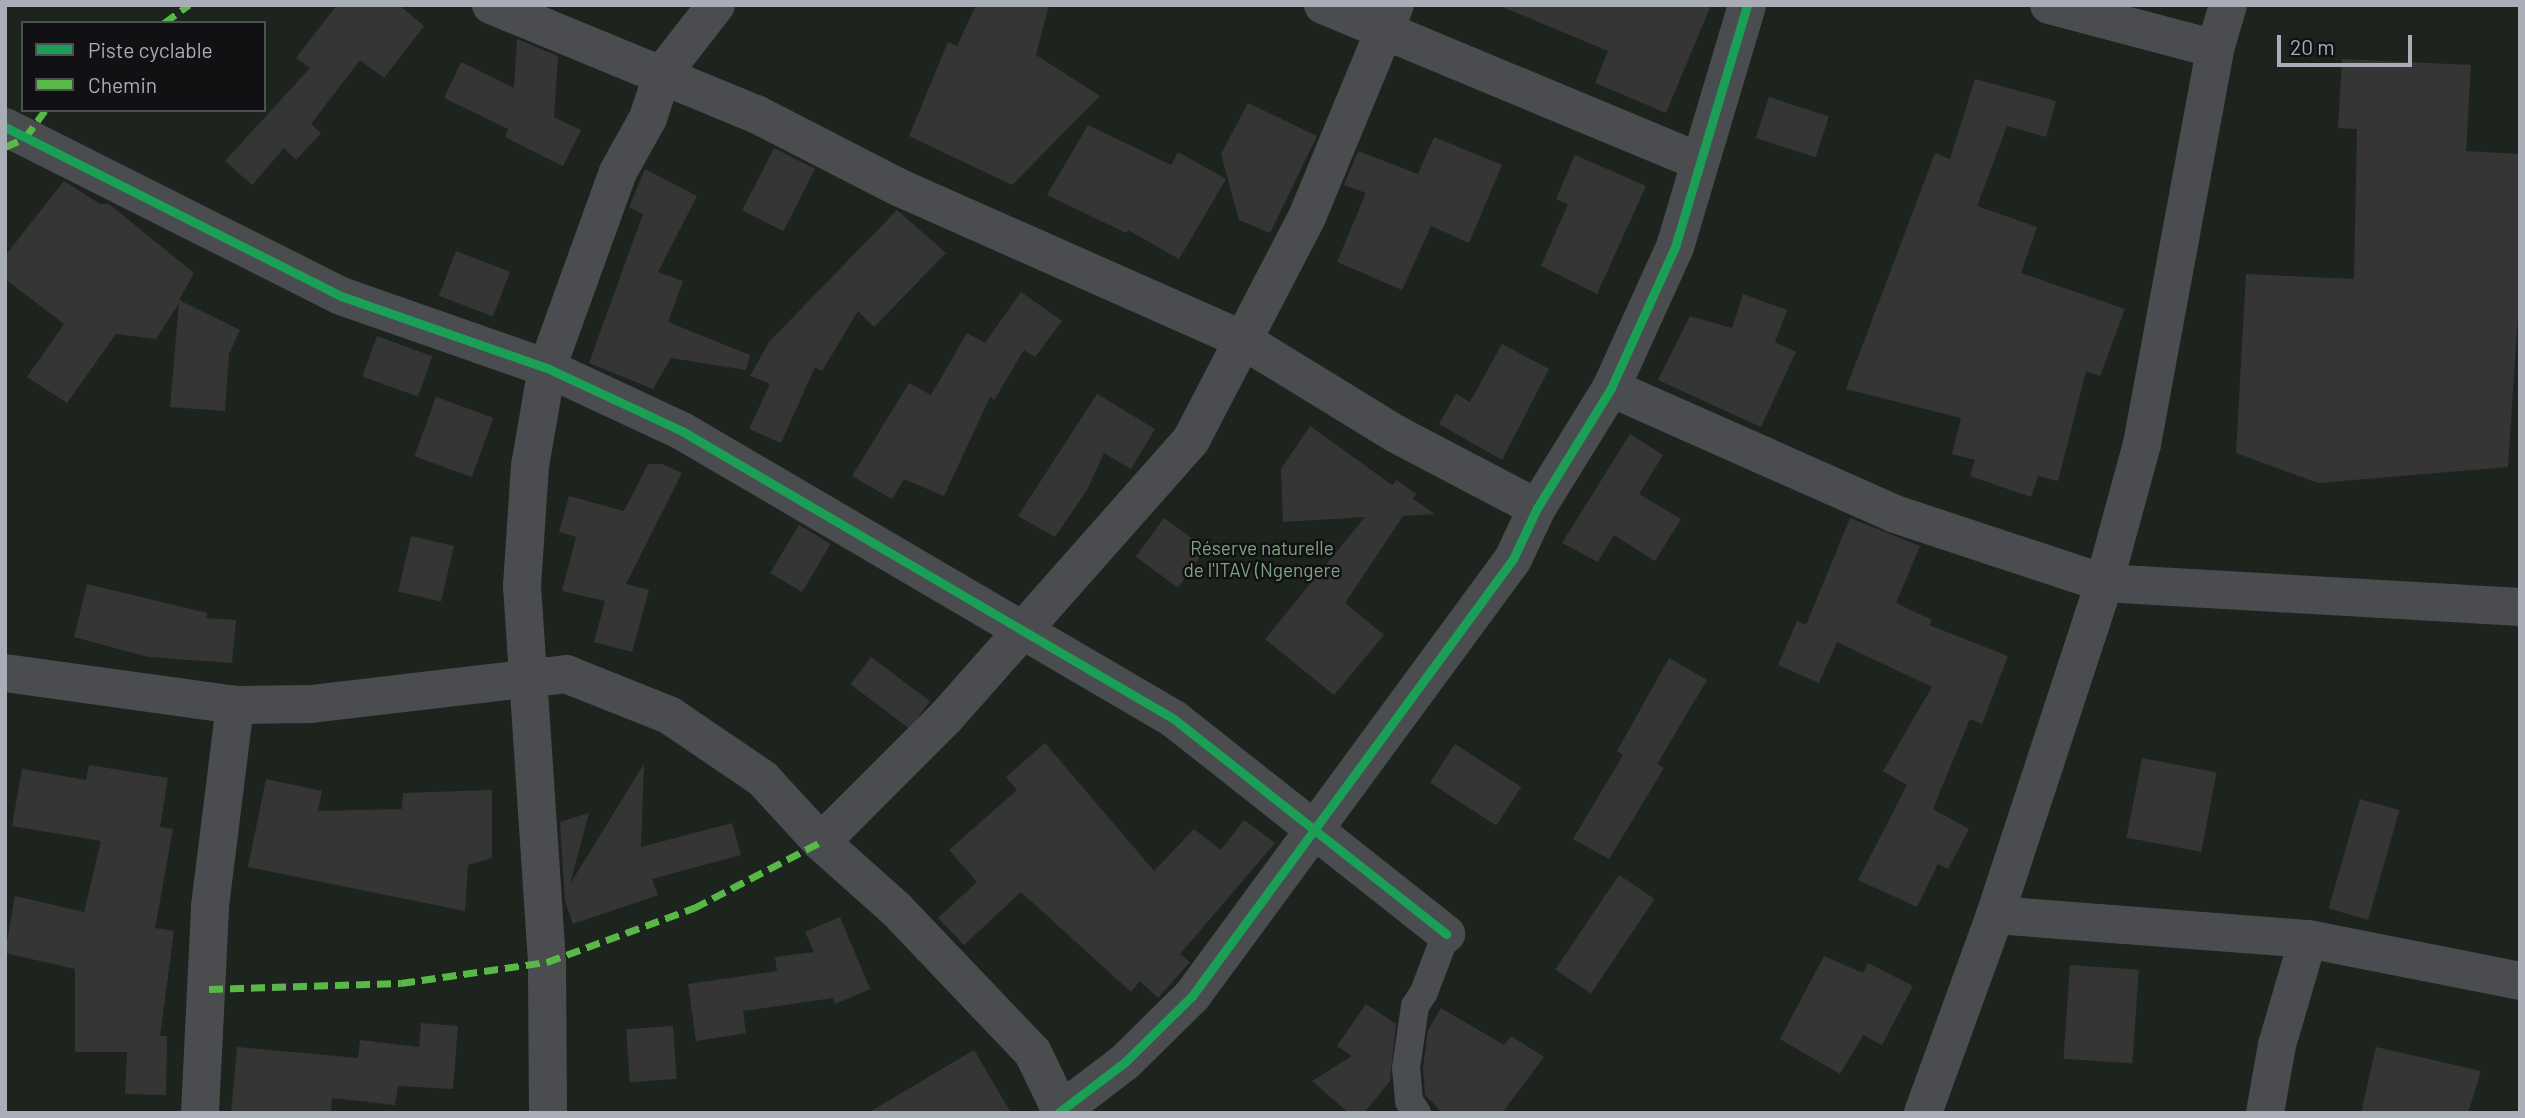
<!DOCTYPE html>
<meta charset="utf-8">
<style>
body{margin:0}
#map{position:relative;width:2525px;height:1118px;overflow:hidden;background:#171717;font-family:Barlow,sans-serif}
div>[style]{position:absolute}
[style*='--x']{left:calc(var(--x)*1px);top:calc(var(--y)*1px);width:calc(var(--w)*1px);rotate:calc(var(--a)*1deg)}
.green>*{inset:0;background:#1d241e}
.building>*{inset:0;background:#353536;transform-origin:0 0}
.lane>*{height:28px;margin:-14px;padding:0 14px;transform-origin:14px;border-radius:14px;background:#4b4c50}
.street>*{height:38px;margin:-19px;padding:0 19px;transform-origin:19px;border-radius:19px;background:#4b4c50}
.quiet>*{height:7px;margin-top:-3.5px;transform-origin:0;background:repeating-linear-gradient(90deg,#58b947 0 14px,transparent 0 21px)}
.cycleway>*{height:9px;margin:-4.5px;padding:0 4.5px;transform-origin:4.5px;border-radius:4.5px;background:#1a9f57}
span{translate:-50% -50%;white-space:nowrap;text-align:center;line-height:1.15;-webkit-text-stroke:5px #111113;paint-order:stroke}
.park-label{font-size:19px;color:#7fa381}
.frame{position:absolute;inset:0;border:7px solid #a8adb8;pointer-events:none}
.legend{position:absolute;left:21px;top:21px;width:245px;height:91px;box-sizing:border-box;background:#111113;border:2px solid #4d4f55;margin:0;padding:9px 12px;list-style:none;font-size:21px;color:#a8adb8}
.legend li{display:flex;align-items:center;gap:14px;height:35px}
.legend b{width:35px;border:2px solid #4d4f55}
.scale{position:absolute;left:2277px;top:35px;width:135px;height:32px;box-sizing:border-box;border:4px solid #a8adb8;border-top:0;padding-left:9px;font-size:21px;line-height:24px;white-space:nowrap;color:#a8adb8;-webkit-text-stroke:5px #111113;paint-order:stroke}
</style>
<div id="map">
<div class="green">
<i style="clip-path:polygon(evenodd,5px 5px,2520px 5px,2520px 1113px,5px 1113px,5px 5px,23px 23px,264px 23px,264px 110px,23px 110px,23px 23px)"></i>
</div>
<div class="building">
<i style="clip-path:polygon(337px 5px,399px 5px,424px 26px,384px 78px,360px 60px,311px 124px,321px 133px,296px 160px,284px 148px,252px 185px,225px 161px,310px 68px,296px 58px)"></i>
<i style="clip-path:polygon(976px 5px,1049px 5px,1036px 55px,1100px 96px,1012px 185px,909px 136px,948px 42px,957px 46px)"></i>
<i style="clip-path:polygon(1498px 5px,1711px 5px,1666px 113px,1595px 83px,1608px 51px)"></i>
<i style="clip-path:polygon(517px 39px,558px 56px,554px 117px,581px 130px,563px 166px,505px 137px,508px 129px,444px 98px,461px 62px,514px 88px)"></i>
<i style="clip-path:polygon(2342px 59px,2471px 65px,2466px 151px,2520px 154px,2520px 282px,2508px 467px,2318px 483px,2236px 453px,2246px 274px,2354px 279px,2357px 129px,2338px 128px)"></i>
<i style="clip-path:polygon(1975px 79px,2056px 101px,2046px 137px,2007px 126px,1977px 206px,2037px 227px,2021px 273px,2125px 309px,2100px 376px,2086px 371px,2058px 481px,2038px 476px,2031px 497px,1970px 476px,1975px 460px,1952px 454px,1961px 418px,1846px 389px,1935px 153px,1950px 159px)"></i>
<i style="left:1769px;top:97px;width:63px;height:43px;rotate:18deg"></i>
<i style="clip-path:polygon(1248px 103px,1317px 136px,1270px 233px,1239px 220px,1221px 154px)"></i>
<i style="clip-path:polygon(1088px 125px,1171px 165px,1178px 152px,1226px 179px,1179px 259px,1128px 230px,1126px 233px,1047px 195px)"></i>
<i style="clip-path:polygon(1434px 137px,1502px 165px,1469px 243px,1431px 226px,1402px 290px,1337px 262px,1366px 193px,1344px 185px,1358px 151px,1418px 174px)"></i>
<i style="left:774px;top:148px;width:46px;height:70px;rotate:27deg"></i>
<i style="clip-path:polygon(1575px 155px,1646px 186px,1597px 294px,1541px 266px,1568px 204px,1556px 199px)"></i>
<i style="clip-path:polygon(645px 169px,697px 196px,658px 272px,683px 281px,668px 322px,750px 355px,746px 370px,671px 358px,653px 389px,589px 363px,643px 214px,629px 207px)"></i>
<i style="clip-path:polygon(64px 181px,100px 204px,109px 204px,194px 273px,179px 300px,240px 330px,229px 354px,225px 411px,170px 407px,179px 303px,156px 339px,116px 334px,67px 403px,27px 377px,64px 324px,5px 279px,5px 256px)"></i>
<i style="clip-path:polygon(897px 210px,946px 253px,874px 327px,858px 311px,822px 371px,815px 367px,781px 443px,749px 429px,770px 384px,750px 376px,769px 342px)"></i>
<i style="left:456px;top:251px;width:58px;height:48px;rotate:21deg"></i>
<i style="clip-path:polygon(1021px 292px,1062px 321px,1035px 357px,1024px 350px,994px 400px,990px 397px,944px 496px,904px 479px,892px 499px,852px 476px,909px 383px,931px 395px,967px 333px,985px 343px)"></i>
<i style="clip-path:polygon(1743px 294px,1787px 310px,1775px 342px,1796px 352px,1761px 427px,1658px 380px,1690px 316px,1732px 328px)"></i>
<i style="left:377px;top:336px;width:59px;height:43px;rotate:20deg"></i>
<i style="clip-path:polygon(1502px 344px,1549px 369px,1502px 460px,1439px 424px,1456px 394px,1470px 402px)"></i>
<i style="clip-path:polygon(1097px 394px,1155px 429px,1131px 469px,1104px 453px,1087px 490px,1055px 537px,1018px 516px)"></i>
<i style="left:436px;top:397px;width:61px;height:63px;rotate:20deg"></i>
<i style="clip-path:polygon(1310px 426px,1392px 485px,1397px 480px,1416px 494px,1413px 499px,1435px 514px,1403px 516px,1345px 603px,1384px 635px,1334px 695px,1265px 639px,1365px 517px,1283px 522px,1281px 469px)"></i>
<i style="clip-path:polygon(1630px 434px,1663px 455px,1639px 494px,1681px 519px,1655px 561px,1614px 535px,1598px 562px,1562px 543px)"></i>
<i style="clip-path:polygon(648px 464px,662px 464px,682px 473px,626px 584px,649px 590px,632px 652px,594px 642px,605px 601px,562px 591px,576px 537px,559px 532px,569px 496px,624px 511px)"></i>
<i style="left:1164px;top:518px;width:52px;height:48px;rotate:36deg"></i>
<i style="clip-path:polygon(1850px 518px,1920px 546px,1896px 603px,1932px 620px,1929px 625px,2008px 656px,1982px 724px,1970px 719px,1933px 809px,1969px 829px,1948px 869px,1938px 864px,1917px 907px,1858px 880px,1907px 785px,1883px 771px,1932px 687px,1837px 642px,1819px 683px,1778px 665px,1797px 621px,1806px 625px)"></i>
<i style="left:799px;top:525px;width:37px;height:56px;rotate:31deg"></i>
<i style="left:411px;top:536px;width:44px;height:57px;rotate:13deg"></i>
<i style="clip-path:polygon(87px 584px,207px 613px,206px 618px,236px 620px,232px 663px,148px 657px,74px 637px)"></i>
<i style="left:871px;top:657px;width:74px;height:34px;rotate:37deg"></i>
<i style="clip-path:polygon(1669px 658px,1707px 680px,1657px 764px,1664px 768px,1609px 859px,1573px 839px,1623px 755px,1617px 751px)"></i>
<i style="clip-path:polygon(1045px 743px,1154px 871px,1194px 829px,1221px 850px,1244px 820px,1275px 843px,1180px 954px,1190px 962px,1158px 998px,1140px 981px,1131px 992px,1021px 892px,964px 945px,938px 918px,977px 882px,949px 850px,1017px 790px,1006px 777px)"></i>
<i style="left:1455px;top:744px;width:79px;height:46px;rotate:33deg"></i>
<i style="left:2142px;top:758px;width:76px;height:81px;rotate:11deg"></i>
<i style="clip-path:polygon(644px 764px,641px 847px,732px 823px,741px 855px,652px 879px,658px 895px,573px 924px,565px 901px,560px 822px,589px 813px,570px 884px)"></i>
<i style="clip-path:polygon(89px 765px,168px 778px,160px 827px,173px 829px,155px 928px,174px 931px,160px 1036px,167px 1036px,166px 1095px,125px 1094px,127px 1052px,75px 1052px,75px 969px,5px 953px,15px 896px,84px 912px,101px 841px,12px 826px,22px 769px,86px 780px)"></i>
<i style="clip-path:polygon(266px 779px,322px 791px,318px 811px,402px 809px,403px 793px,492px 790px,492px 858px,468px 865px,465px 911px,248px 867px)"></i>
<i style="left:2360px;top:799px;width:41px;height:114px;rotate:16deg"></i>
<i style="left:1619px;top:875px;width:43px;height:114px;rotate:34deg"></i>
<i style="clip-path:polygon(840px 917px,870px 989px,835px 1004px,833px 998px,743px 1011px,746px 1033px,696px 1041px,688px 984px,777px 971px,775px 957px,814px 952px,805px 932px)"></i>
<i style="clip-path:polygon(1824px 956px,1863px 973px,1868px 963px,1913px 986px,1882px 1045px,1863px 1035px,1840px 1074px,1780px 1039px)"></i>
<i style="left:2070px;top:965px;width:69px;height:94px;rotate:4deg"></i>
<i style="clip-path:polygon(1366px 1004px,1396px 1024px,1390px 1081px,1364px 1113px,1349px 1113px,1312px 1081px,1352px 1056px,1337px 1046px)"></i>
<i style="clip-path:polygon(1441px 1008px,1504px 1045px,1511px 1036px,1544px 1057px,1502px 1113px,1443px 1113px,1425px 1095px,1423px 1068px,1428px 1030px)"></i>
<i style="clip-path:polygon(421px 1023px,458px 1026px,453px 1089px,398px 1086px,395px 1105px,332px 1098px,331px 1113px,231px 1113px,237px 1047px,358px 1058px,360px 1040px,419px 1047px)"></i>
<i style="left:673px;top:1026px;width:53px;height:47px;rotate:86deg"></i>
<i style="clip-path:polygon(2376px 1047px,2481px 1071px,2468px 1113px,2361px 1113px)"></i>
<i style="clip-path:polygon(974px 1050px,1011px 1113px,868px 1113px)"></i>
</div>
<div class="lane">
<i style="--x:1417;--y:1113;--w:14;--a:-124"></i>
<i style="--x:1409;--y:1101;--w:33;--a:-95"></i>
<i style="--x:1406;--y:1068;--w:63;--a:-81.7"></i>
<i style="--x:1415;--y:1006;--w:17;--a:-57"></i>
<i style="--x:1424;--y:992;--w:62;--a:-69.2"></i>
</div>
<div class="street">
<i style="--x:491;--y:5;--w:287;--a:22.4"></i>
<i style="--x:756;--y:114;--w:160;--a:27.2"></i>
<i style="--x:898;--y:187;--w:375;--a:23.9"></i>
<i style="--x:1241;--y:339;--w:182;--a:31.5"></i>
<i style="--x:1396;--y:434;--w:159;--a:27.7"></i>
<i style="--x:1323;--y:5;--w:406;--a:22.6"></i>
<i style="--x:2049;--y:5;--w:172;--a:14.8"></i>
<i style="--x:5;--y:127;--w:376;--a:26.7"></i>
<i style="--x:341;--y:296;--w:218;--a:19.3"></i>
<i style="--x:547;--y:368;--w:149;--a:25"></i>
<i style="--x:682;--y:431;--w:570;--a:30.34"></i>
<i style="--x:1174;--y:719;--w:347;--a:38.3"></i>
<i style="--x:1611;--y:388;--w:311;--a:23.9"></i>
<i style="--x:1895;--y:514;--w:220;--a:18.3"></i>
<i style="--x:2104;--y:583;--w:417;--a:3.3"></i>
<i style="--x:5;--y:673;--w:232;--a:7.9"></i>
<i style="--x:235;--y:705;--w:76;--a:-0.8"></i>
<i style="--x:311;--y:704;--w:257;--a:-6.7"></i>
<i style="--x:566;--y:674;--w:111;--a:21.7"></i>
<i style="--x:669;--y:715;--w:114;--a:34.2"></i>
<i style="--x:763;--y:779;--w:86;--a:47.4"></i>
<i style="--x:821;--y:842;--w:102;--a:41.8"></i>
<i style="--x:897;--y:910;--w:197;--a:46.4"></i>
<i style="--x:1033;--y:1053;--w:67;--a:64.2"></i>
<i style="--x:821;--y:842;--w:177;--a:-45"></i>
<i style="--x:946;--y:717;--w:370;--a:-48.5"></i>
<i style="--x:1191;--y:440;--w:251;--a:-62.5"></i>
<i style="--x:1307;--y:217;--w:230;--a:-67.5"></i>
<i style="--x:1995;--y:915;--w:314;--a:4.4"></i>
<i style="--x:2308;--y:939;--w:216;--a:11.2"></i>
<i style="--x:200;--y:1113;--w:207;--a:-87.2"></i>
<i style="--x:210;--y:906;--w:203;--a:-82.9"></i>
<i style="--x:548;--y:1113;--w:151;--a:-90.4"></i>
<i style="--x:547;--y:962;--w:377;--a:-93.8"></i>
<i style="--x:522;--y:586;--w:120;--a:-86.2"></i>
<i style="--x:530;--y:466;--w:99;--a:-80.2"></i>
<i style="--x:547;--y:368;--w:208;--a:-70.1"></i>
<i style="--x:618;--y:172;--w:62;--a:-60.9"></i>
<i style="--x:648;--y:118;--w:47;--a:-71.6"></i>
<i style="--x:663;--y:73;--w:86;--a:-52.1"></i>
<i style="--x:1058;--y:1113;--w:84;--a:-37.3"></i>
<i style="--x:1125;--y:1062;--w:94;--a:-44.6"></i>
<i style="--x:1192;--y:996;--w:542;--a:-53.7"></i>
<i style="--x:1513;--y:559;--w:56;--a:-64.8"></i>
<i style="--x:1537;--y:508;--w:141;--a:-58.3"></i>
<i style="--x:1611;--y:388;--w:155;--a:-65.6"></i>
<i style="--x:1675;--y:247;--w:252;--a:-73.4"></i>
<i style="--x:1923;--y:1113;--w:211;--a:-70"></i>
<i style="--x:1995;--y:915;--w:349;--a:-71.8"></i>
<i style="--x:2104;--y:583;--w:144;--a:-74.7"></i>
<i style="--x:2142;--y:444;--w:402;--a:-79.5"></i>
<i style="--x:2215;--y:49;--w:46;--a:-73.5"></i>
<i style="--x:2265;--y:1113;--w:69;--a:-80"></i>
<i style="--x:2277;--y:1045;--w:110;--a:-73.7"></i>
</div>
<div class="quiet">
<i style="--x:164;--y:23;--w:31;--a:-36"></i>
<i style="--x:5;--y:147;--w:22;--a:-24"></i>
<i style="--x:25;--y:138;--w:34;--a:-54"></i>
<i style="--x:209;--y:989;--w:192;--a:-1.8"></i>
<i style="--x:401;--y:983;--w:148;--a:-8.2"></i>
<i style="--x:547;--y:962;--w:157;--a:-20.2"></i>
<i style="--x:694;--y:908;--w:143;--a:-27.5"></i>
</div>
<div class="cycleway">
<i style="--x:5;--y:127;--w:376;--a:26.7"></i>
<i style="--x:341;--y:296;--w:218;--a:19.3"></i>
<i style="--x:547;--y:368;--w:149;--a:25"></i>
<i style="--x:682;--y:431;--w:570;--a:30.34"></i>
<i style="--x:1174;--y:719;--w:347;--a:38.3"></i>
<i style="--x:1058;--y:1113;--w:84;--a:-37.3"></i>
<i style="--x:1125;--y:1062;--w:94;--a:-44.6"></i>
<i style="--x:1192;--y:996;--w:542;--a:-53.7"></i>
<i style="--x:1513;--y:559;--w:56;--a:-64.8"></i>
<i style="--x:1537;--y:508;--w:141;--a:-58.3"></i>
<i style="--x:1611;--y:388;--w:155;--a:-65.6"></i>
<i style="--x:1675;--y:247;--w:252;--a:-73.4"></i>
</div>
<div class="park-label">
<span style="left:1262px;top:559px">Réserve naturelle<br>de l'ITAV (Ngengere</span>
</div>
<div class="frame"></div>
<ul class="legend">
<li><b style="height:9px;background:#1a9f57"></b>Piste cyclable</li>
<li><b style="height:9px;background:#58b947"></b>Chemin</li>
</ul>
<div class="scale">20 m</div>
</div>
